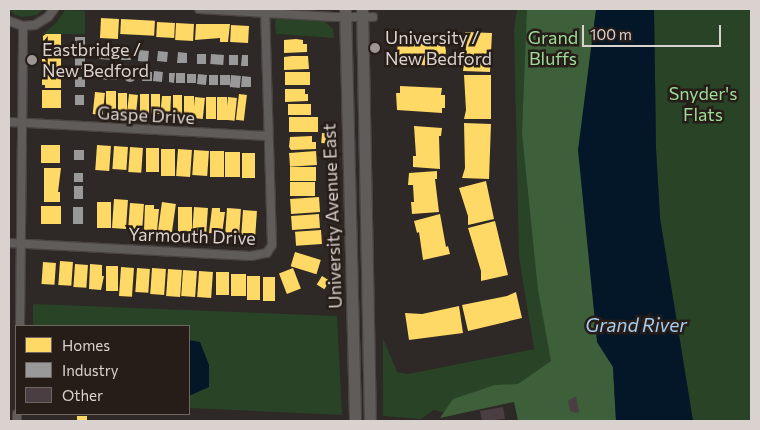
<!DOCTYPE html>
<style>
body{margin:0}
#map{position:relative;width:760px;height:430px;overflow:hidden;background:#2e2826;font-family:Commissioner,sans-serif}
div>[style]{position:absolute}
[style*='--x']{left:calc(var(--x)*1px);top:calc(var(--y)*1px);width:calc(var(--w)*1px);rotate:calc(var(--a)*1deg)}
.green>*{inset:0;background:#284326}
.forest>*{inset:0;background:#3d603a}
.water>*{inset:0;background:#041729}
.homes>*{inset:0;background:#ffd966;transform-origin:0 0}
.industry>*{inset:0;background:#999;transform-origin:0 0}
.round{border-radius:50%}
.building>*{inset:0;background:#4b3e43}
.roads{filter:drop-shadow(1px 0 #494342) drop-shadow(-1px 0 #494342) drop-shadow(0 1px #494342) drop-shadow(0 -1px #494342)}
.street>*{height:8px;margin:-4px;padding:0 4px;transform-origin:4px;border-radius:4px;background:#605c5a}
.secondary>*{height:11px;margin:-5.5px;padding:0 5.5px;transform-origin:5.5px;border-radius:5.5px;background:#605c5a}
.dots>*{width:14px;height:14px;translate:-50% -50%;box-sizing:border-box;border:2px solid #271d18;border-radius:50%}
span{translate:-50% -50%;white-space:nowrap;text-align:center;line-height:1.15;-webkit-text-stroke:5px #271d18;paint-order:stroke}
.poi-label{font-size:18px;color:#dad2cf}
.left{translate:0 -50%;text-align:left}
.park-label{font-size:18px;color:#9ddc99}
.street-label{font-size:18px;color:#dad2cf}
.water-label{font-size:19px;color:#a5cdf2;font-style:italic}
.frame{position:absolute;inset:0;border:10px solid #dad2cf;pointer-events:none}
.legend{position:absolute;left:15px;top:325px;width:175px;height:90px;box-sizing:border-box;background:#271d18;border:1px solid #6f6561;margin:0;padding:6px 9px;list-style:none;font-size:15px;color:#dad2cf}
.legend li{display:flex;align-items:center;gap:10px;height:25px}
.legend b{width:25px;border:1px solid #6f6561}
.scale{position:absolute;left:582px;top:25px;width:139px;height:22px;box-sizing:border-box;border:2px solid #dad2cf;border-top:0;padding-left:6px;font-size:15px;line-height:18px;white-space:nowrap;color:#dad2cf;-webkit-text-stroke:4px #271d18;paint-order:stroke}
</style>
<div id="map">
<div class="green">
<i style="clip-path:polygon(9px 9px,43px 9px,37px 15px,22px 17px,15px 15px)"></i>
<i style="clip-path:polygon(517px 9px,596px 9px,595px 27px,613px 367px,446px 413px,434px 410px,421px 419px,383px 416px,383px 338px,397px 372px,408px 374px,534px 349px,519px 257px,514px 29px)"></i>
<i style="clip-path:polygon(654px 9px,751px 9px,751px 421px,693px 421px,660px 218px,656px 149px)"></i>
<i style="clip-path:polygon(65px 10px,85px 11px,85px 34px,43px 34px,56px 23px)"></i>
<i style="clip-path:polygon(279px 17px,321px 18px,333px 29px,334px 38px,276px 34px,275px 21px)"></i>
<i style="clip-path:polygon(33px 304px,337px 316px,342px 415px,189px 408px,189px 326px,33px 326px)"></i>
</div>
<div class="forest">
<i style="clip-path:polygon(527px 9px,596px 9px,597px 342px,613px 367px,616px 421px,518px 421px,514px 402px,440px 418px,453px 399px,495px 385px,518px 384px,551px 361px,538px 290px,522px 133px)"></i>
</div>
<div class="water">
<i style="clip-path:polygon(596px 9px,654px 9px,656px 149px,660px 218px,693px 421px,616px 421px,613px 367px,597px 342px,578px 150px)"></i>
<i style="clip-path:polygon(189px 340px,200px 342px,209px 365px,209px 387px,191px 395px,189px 395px)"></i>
</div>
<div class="homes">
<i style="left:101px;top:18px;width:18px;height:20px;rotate:3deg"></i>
<i style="left:121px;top:19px;width:34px;height:15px;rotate:3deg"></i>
<i style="left:157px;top:22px;width:18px;height:15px;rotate:3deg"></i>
<i style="left:176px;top:23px;width:18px;height:17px;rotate:3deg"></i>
<i style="clip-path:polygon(196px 24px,230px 24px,228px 42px,220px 42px,220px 38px,195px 40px)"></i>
<i style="left:231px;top:25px;width:18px;height:17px;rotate:3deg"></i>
<i style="clip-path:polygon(465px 32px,492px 33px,490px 72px,463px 71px,467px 40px,465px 40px)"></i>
<i style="clip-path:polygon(46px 34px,61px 34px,61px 52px,43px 52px,43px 49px,46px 49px,46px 41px,43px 41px,43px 36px)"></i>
<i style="clip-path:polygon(296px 39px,303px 40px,303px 44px,307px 44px,307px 52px,284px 53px,284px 40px)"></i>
<i style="clip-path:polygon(399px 39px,444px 41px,446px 51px,445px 58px,441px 58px,441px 66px,400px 64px,400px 57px,396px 56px)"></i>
<i style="clip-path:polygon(46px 54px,61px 54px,61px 88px,45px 88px,45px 85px,42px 85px,42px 59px,46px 59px)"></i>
<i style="clip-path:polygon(292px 56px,308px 56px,309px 69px,284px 70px,284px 57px)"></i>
<i style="left:310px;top:72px;width:13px;height:25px;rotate:90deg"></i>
<i style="clip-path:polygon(464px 75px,491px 75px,491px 119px,464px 119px,466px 110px)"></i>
<i style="clip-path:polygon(400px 86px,442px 88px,441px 95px,445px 95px,445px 108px,442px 108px,442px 113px,397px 110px,396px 93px,400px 93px)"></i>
<i style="clip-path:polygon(285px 89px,305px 89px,305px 94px,308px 94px,308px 101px,285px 102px)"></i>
<i style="left:61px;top:90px;width:18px;height:19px;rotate:90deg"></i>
<i style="left:106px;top:91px;width:10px;height:23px"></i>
<i style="left:95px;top:92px;width:10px;height:22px;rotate:6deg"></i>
<i style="left:118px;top:93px;width:9px;height:22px"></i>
<i style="left:129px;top:94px;width:9px;height:21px;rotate:6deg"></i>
<i style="left:140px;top:94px;width:9px;height:20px"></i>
<i style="left:151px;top:94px;width:9px;height:20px"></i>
<i style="left:239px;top:94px;width:8px;height:26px;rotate:7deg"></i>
<i style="left:173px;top:95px;width:9px;height:20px"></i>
<i style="clip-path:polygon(162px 96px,171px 96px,170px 118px,160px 117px)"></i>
<i style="left:184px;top:96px;width:10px;height:22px"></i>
<i style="left:195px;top:97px;width:10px;height:21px;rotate:6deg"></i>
<i style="left:206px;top:97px;width:10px;height:22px"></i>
<i style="left:217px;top:97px;width:10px;height:23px"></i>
<i style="left:228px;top:97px;width:9px;height:23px;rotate:6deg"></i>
<i style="left:288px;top:104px;width:23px;height:11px"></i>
<i style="left:289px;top:117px;width:29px;height:15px"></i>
<i style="clip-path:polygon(464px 123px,491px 124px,489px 179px,462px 178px,465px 168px)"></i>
<i style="clip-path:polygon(414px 126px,442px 128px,441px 136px,439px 136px,440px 169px,413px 167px,413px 156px,416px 156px)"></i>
<i style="left:322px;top:133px;width:14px;height:10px;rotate:4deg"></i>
<i style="clip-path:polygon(312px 136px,312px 142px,316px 142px,316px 149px,291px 150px,289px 147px,290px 137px)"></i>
<i style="left:41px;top:145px;width:19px;height:18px"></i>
<i style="left:97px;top:145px;width:14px;height:25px;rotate:4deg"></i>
<i style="left:114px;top:146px;width:14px;height:23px;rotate:4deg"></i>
<i style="left:130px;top:147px;width:13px;height:25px;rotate:4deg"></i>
<i style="left:146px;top:148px;width:13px;height:24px"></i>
<i style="left:161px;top:149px;width:14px;height:27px"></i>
<i style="left:178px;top:149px;width:14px;height:27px;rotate:4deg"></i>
<i style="left:194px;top:150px;width:15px;height:25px;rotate:4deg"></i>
<i style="left:210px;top:151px;width:14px;height:26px"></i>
<i style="left:316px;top:151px;width:14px;height:27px;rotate:86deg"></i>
<i style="left:225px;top:152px;width:15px;height:25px"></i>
<i style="left:242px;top:153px;width:13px;height:25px"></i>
<i style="left:290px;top:167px;width:26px;height:14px"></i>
<i style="clip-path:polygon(44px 168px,61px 168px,58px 192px,60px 192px,60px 202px,44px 202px)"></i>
<i style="clip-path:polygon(437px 171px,437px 179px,435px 179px,439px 212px,412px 214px,411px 202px,414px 202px,413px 185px,408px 185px,409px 173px)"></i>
<i style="clip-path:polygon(486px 181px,494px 219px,468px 225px,468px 216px,459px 188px)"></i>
<i style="left:315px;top:182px;width:14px;height:25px;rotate:90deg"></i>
<i style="left:319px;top:197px;width:15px;height:29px;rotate:86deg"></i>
<i style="left:114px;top:199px;width:14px;height:29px;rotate:4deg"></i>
<i style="left:97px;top:202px;width:14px;height:26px"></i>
<i style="left:162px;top:202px;width:14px;height:29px;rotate:8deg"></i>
<i style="left:130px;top:203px;width:14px;height:27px;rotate:4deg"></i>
<i style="clip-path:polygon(145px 205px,154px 205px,154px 209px,159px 209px,157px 231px,144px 230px)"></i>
<i style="left:41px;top:206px;width:20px;height:18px"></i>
<i style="left:178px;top:207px;width:14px;height:25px"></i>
<i style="left:194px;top:207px;width:14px;height:25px;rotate:4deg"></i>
<i style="clip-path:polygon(212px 208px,220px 208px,220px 212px,225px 212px,222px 234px,209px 233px)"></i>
<i style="left:227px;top:208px;width:14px;height:26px;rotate:4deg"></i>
<i style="left:243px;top:210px;width:14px;height:25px;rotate:4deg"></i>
<i style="left:319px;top:214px;width:14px;height:28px;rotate:86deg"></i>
<i style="clip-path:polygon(440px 214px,446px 247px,448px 246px,450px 254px,423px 260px,419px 232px,417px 233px,414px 221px)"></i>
<i style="clip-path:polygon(495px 221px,508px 275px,481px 281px,481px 271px,468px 228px)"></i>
<i style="left:321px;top:230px;width:14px;height:26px;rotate:86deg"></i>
<i style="left:295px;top:252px;width:27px;height:15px;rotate:17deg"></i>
<i style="left:60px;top:261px;width:13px;height:24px;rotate:4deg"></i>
<i style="left:43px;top:262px;width:13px;height:22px;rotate:4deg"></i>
<i style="left:75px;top:264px;width:13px;height:23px;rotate:4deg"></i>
<i style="clip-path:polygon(90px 264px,102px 265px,102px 276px,104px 276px,101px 290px,89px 289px)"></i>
<i style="left:106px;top:266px;width:12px;height:25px"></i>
<i style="left:121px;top:267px;width:13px;height:29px;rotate:4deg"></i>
<i style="left:137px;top:268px;width:13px;height:24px;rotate:4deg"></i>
<i style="left:152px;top:268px;width:14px;height:26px;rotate:4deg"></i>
<i style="left:293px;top:268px;width:22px;height:15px;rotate:69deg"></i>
<i style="left:168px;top:269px;width:14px;height:27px;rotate:4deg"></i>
<i style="left:183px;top:270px;width:14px;height:26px;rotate:4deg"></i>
<i style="left:199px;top:271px;width:14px;height:26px;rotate:4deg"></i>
<i style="left:216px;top:272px;width:13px;height:23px"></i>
<i style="left:231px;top:274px;width:15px;height:22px"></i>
<i style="left:247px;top:276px;width:13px;height:24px"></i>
<i style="left:322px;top:276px;width:9px;height:10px;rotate:32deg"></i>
<i style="left:263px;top:277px;width:12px;height:24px"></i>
<i style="clip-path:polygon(516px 292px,522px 318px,468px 331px,462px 305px,507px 296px)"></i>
<i style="clip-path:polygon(459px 306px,463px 333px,409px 340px,405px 313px,422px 314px)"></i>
<i style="left:77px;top:416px;width:10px;height:5px"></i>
</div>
<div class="industry">
<i style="left:75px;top:37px;width:10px;height:12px"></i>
<i style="clip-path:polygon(99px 49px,113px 49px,112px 60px,99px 59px)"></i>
<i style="clip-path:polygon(122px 49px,131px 50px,131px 60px,121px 60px)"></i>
<i style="left:139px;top:50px;width:10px;height:11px;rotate:6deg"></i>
<i style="left:158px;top:51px;width:10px;height:10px;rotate:6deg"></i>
<i style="clip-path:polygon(178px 52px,187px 53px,187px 63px,177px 63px)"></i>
<i style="left:197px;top:54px;width:9px;height:10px"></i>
<i style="left:211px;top:54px;width:13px;height:10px;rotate:4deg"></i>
<i style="left:229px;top:55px;width:9px;height:10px"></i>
<i style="clip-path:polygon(242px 55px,248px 55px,248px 66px,241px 66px)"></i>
<i style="left:75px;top:58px;width:10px;height:11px"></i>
<i style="clip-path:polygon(102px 69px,108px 70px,107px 80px,102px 79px)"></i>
<i style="left:109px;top:69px;width:9px;height:10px;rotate:6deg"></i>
<i class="round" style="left:124px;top:70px;width:12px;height:12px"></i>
<i style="clip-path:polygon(143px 71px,152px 72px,152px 81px,142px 81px)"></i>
<i style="left:154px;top:71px;width:9px;height:10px;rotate:6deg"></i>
<i style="clip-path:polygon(169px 73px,175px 73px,174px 83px,169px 82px)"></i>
<i style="left:176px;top:73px;width:9px;height:10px"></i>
<i style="left:187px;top:74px;width:9px;height:9px"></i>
<i style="left:198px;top:74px;width:9px;height:10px;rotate:6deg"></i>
<i style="left:209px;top:75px;width:9px;height:10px"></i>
<i style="left:220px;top:75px;width:10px;height:10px"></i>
<i style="left:231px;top:75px;width:10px;height:12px;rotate:6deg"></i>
<i style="clip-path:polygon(242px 76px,251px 77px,251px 87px,241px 87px)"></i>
<i style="left:75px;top:77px;width:10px;height:10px"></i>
<i style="left:75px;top:95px;width:9px;height:10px"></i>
<i style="left:74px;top:150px;width:10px;height:10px"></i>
<i style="left:74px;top:173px;width:9px;height:9px"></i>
<i style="left:74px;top:186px;width:9px;height:13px"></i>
<i style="left:73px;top:207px;width:10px;height:17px"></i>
</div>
<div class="building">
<i style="clip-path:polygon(576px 396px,579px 412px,576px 413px,570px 411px,568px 401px)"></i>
<i style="clip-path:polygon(503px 407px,505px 419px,482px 421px,480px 411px)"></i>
</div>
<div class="roads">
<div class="street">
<i style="--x:199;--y:9;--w:135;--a:3.4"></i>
<i style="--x:334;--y:17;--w:39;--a:0"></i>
<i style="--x:9;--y:21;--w:15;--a:20"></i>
<i style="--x:23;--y:26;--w:12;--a:-5"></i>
<i style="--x:35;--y:25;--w:15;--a:-32"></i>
<i style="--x:48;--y:17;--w:10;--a:-53"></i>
<i style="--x:9;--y:122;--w:259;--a:3.1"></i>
<i style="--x:9;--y:243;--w:242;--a:3.1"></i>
<i style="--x:251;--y:256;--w:16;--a:-11"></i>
<i style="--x:267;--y:253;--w:9;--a:-58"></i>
<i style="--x:272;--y:245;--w:236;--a:-91.7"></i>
<i style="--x:20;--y:326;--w:300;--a:-89.4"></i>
<i style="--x:17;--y:421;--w:7;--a:-90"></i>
</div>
<div class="secondary">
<i style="--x:345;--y:9;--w:412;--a:88.6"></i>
<i style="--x:362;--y:9;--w:412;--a:88.9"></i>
</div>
</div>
<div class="dots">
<i style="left:375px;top:48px;background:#9e9694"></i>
<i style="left:32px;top:60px;background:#9e9694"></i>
</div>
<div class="poi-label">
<span class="left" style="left:385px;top:48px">University /<br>New Bedford</span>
<span class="left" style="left:42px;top:60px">Eastbridge /<br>New Bedford</span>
</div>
<div class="park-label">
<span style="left:553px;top:48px">Grand<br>Bluffs</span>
<span style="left:703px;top:104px">Snyder's<br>Flats</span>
</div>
<div class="street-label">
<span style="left:146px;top:115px;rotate:3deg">Gaspe Drive</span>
<span style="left:332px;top:216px;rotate:-92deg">University Avenue East</span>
<span style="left:192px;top:236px;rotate:2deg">Yarmouth Drive</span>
</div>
<div class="water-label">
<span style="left:636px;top:325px">Grand River</span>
</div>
<div class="frame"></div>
<ul class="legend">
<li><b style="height:14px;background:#ffd966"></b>Homes</li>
<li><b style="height:14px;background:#999"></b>Industry</li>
<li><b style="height:14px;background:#4b3e43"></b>Other</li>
</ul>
<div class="scale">100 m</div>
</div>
